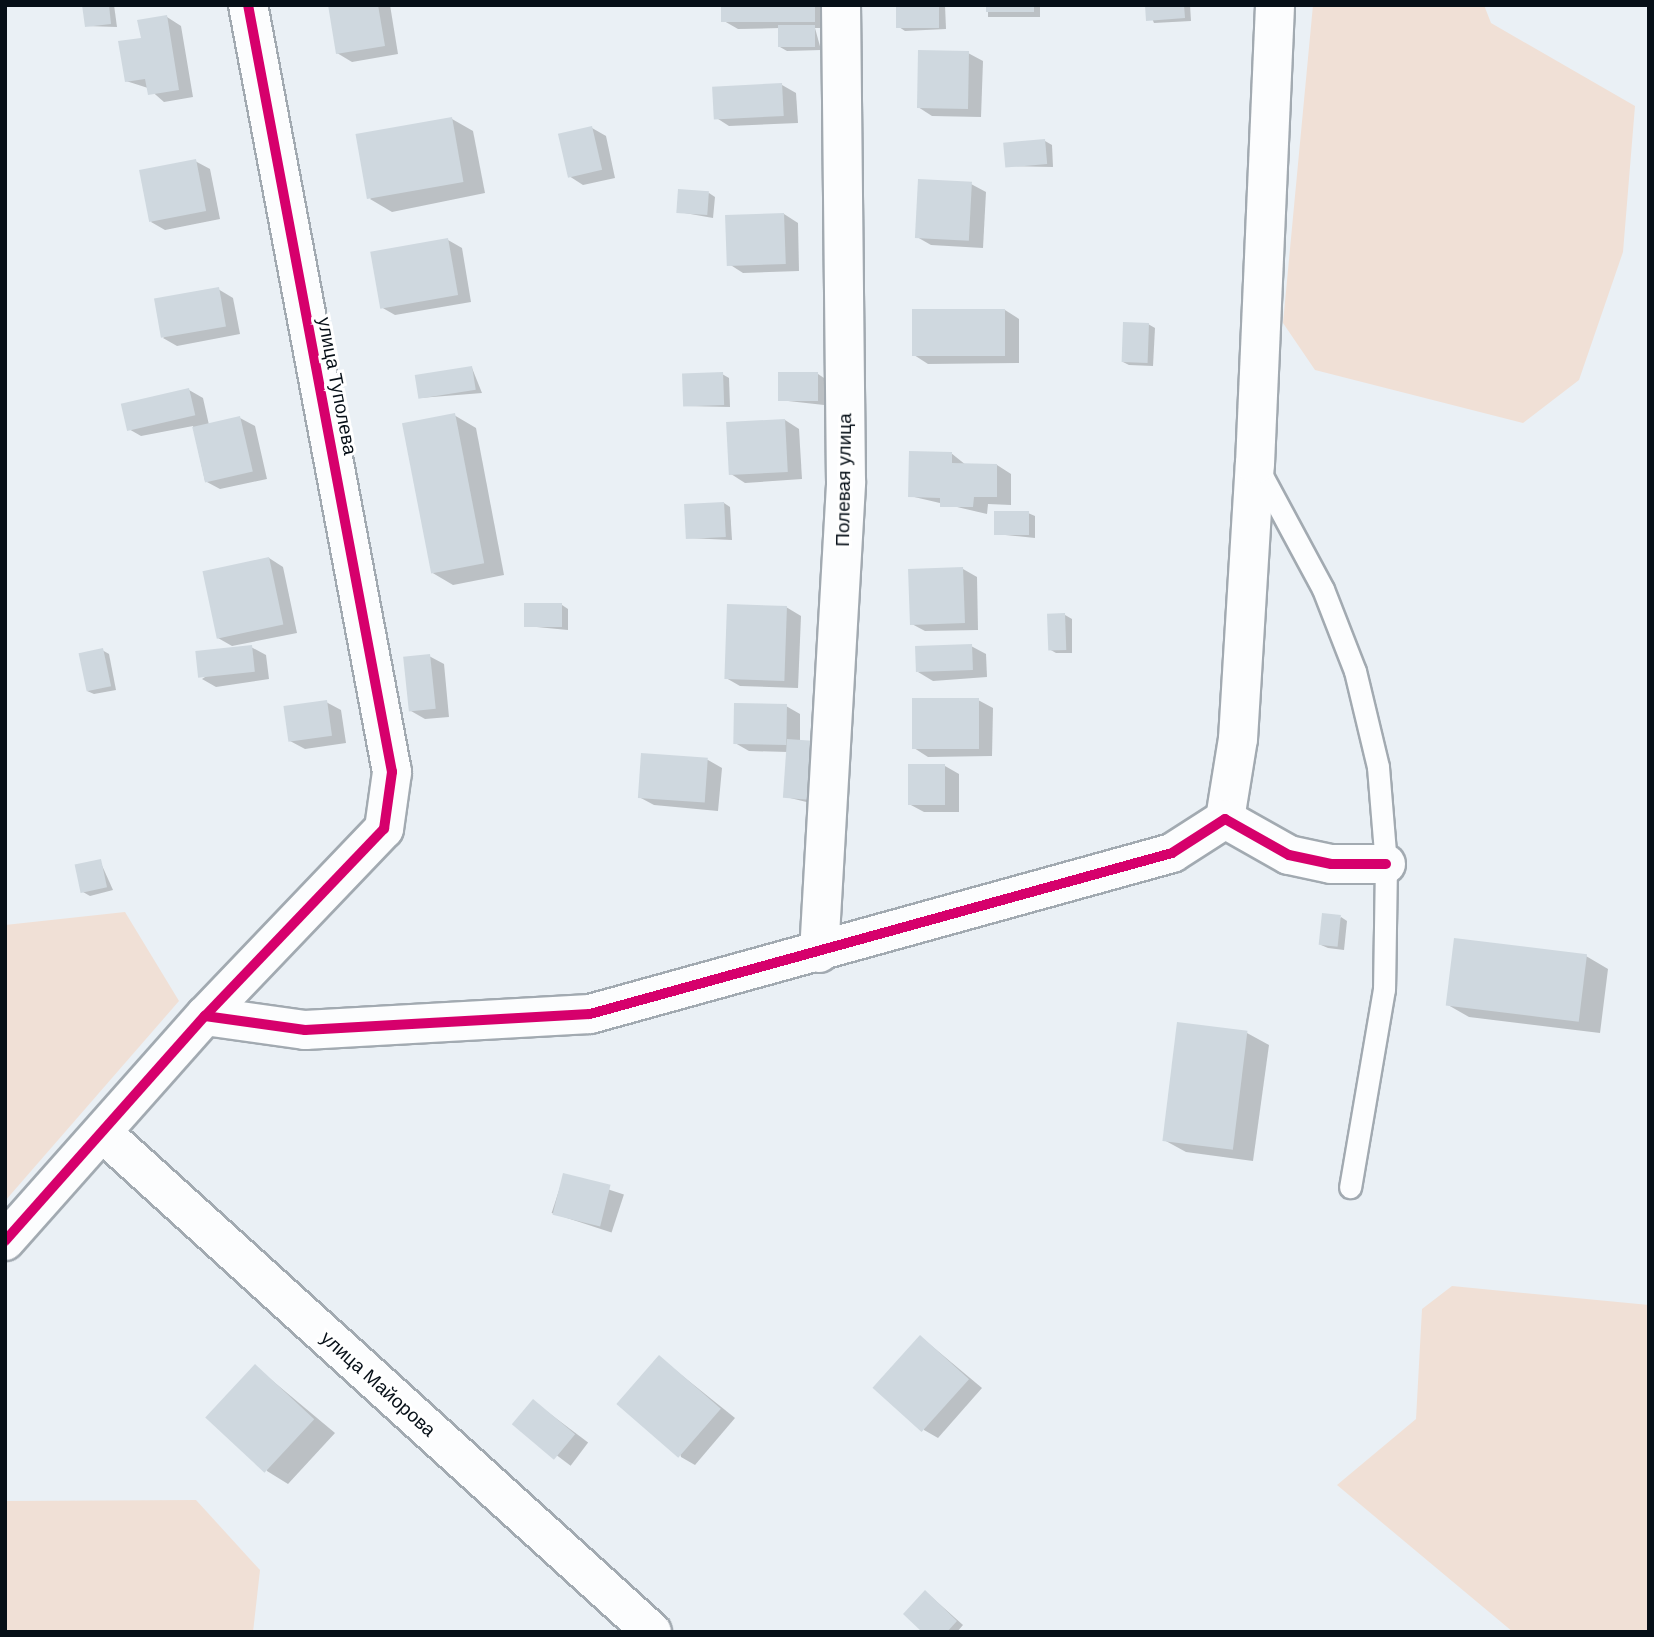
<!DOCTYPE html>
<meta charset="utf-8">
<style>
body{margin:0}
#map{position:relative;width:1654px;height:1637px;overflow:hidden;background:#eaf0f5;font-family:"DM Sans",sans-serif}
div>[style]{position:absolute}
[style*='--x']{left:calc(var(--x)*1px);top:calc(var(--y)*1px);width:calc(var(--w)*1px);rotate:calc(var(--a)*1deg)}
.green>*{inset:0;background:#f0e0d6}
.shadow>*{inset:0;background:#0003;transform-origin:0 0}
.building>*{inset:0;background:#cfd8df;transform-origin:0 0}
.roads{filter:drop-shadow(2px 0 #a2aab1) drop-shadow(-2px 0 #a2aab1) drop-shadow(0 2px #a2aab1) drop-shadow(0 -2px #a2aab1)}
.lane>*{height:21px;margin:-10.5px;padding:0 10.5px;transform-origin:10.5px;border-radius:10.5px;background:#fcfdfe}
.street>*{height:38px;margin:-19px;padding:0 19px;transform-origin:19px;border-radius:19px;background:#fcfdfe}
.cycleway>*{height:10px;margin:-5px;padding:0 5px;transform-origin:5px;border-radius:5px;background:#d6006c}
span{translate:-50% -50%;white-space:nowrap;text-align:center;line-height:1.15;-webkit-text-stroke:6px #fff;paint-order:stroke}
.street-label{font-size:19px;color:#060f17}
.frame{position:absolute;inset:0;border:7px solid #060f17;pointer-events:none}
</style>
<div id="map">
<div class="green">
<i style="clip-path:polygon(1313px 5px,1484px 5px,1491px 23px,1635px 106px,1623px 252px,1579px 380px,1523px 423px,1315px 370px,1283px 323px)"></i>
<i style="clip-path:polygon(125px 912px,179px 1001px,5px 1201px,5px 925px)"></i>
<i style="clip-path:polygon(1452px 1286px,1649px 1305px,1649px 1632px,1513px 1632px,1337px 1485px,1416px 1419px,1422px 1309px)"></i>
<i style="clip-path:polygon(196px 1500px,260px 1570px,253px 1632px,5px 1632px,5px 1501px)"></i>
</div>
<div class="shadow">
<i style="clip-path:polygon(83px 5px,114px 5px,117px 27px,86px 26px)"></i>
<i style="clip-path:polygon(330px 5px,390px 5px,398px 54px,352px 62px,337px 53px)"></i>
<i style="clip-path:polygon(723px 5px,828px 5px,830px 28px,815px 28px,821px 50px,787px 51px,780px 47px,780px 28px,738px 29px,724px 21px)"></i>
<i style="clip-path:polygon(898px 5px,945px 5px,946px 29px,905px 31px,899px 27px)"></i>
<i style="left:988px;top:5px;width:52px;height:12px"></i>
<i style="clip-path:polygon(1146px 5px,1190px 5px,1191px 21px,1154px 23px)"></i>
<i style="clip-path:polygon(167px 17px,181px 26px,193px 97px,164px 102px,148px 88px,126px 81px,143px 39px)"></i>
<i style="clip-path:polygon(968px 53px,983px 61px,981px 117px,932px 116px,918px 107px)"></i>
<i style="clip-path:polygon(782px 85px,796px 93px,798px 123px,729px 126px,715px 117px)"></i>
<i style="clip-path:polygon(452px 119px,473px 131px,485px 193px,392px 212px,370px 199px)"></i>
<i style="clip-path:polygon(592px 128px,606px 136px,615px 178px,583px 185px,569px 176px)"></i>
<i style="clip-path:polygon(1045px 141px,1052px 145px,1053px 167px,1007px 166px)"></i>
<i style="clip-path:polygon(195px 161px,210px 169px,220px 219px,165px 230px,151px 222px)"></i>
<i style="clip-path:polygon(971px 184px,986px 192px,983px 248px,931px 245px,917px 237px)"></i>
<i style="clip-path:polygon(709px 193px,715px 197px,713px 218px,679px 212px)"></i>
<i style="clip-path:polygon(784px 214px,798px 223px,799px 271px,743px 273px,729px 264px)"></i>
<i style="clip-path:polygon(448px 240px,462px 248px,471px 302px,395px 315px,381px 307px)"></i>
<i style="clip-path:polygon(218px 289px,233px 298px,240px 334px,177px 346px,163px 338px)"></i>
<i style="clip-path:polygon(1005px 310px,1019px 319px,1019px 363px,928px 364px,914px 355px)"></i>
<i style="clip-path:polygon(1148px 324px,1155px 328px,1153px 366px,1129px 365px,1123px 362px)"></i>
<i style="clip-path:polygon(472px 368px,482px 393px,420px 398px)"></i>
<i style="clip-path:polygon(722px 374px,729px 378px,730px 407px,685px 406px)"></i>
<i style="clip-path:polygon(818px 374px,824px 378px,824px 405px,779px 400px)"></i>
<i style="clip-path:polygon(189px 390px,203px 398px,209px 425px,240px 418px,255px 426px,267px 479px,220px 489px,205px 481px,193px 426px,141px 436px,127px 428px)"></i>
<i style="clip-path:polygon(454px 415px,476px 428px,504px 575px,453px 585px,431px 572px)"></i>
<i style="clip-path:polygon(785px 420px,799px 429px,802px 479px,745px 483px,731px 474px)"></i>
<i style="clip-path:polygon(951px 453px,966px 465px,997px 465px,1011px 474px,1011px 505px,988px 504px,987px 514px,910px 496px)"></i>
<i style="clip-path:polygon(724px 503px,730px 507px,732px 540px,687px 538px)"></i>
<i style="clip-path:polygon(1028px 513px,1035px 516px,1035px 538px,995px 534px)"></i>
<i style="clip-path:polygon(269px 558px,283px 567px,297px 633px,232px 646px,218px 638px)"></i>
<i style="clip-path:polygon(963px 569px,977px 577px,978px 630px,925px 631px,910px 623px)"></i>
<i style="clip-path:polygon(562px 605px,568px 609px,568px 630px,526px 626px)"></i>
<i style="clip-path:polygon(786px 607px,801px 616px,798px 688px,740px 686px,726px 678px)"></i>
<i style="clip-path:polygon(1065px 615px,1072px 619px,1072px 653px,1056px 653px,1049px 649px)"></i>
<i style="clip-path:polygon(971px 646px,986px 654px,987px 677px,933px 681px,918px 672px)"></i>
<i style="clip-path:polygon(251px 647px,266px 655px,269px 679px,216px 687px,202px 679px)"></i>
<i style="clip-path:polygon(102px 650px,109px 654px,116px 690px,94px 694px,87px 691px)"></i>
<i style="clip-path:polygon(429px 656px,444px 664px,449px 717px,425px 719px,411px 711px)"></i>
<i style="clip-path:polygon(978px 700px,993px 708px,992px 756px,928px 757px,914px 748px)"></i>
<i style="clip-path:polygon(326px 702px,341px 710px,346px 743px,305px 749px,290px 741px)"></i>
<i style="clip-path:polygon(786px 706px,800px 714px,800px 742px,827px 807px,786px 797px,788px 752px,749px 751px,735px 743px)"></i>
<i style="clip-path:polygon(643px 754px,708px 760px,722px 768px,718px 811px,654px 805px,639px 797px)"></i>
<i style="clip-path:polygon(945px 766px,959px 774px,959px 812px,924px 812px,909px 804px)"></i>
<i style="clip-path:polygon(100px 861px,113px 890px,90px 896px,83px 892px)"></i>
<i style="clip-path:polygon(1341px 917px,1347px 921px,1344px 950px,1328px 948px,1321px 945px)"></i>
<i style="clip-path:polygon(1586px 956px,1608px 969px,1600px 1033px,1469px 1017px,1448px 1005px)"></i>
<i style="clip-path:polygon(1179px 1024px,1247px 1033px,1269px 1045px,1253px 1161px,1186px 1152px,1164px 1140px)"></i>
<i style="left:564px;top:1175px;width:63px;height:40px;rotate:18deg"></i>
<i style="clip-path:polygon(921px 1337px,982px 1388px,938px 1438px,924px 1430px)"></i>
<i style="clip-path:polygon(659px 1357px,735px 1418px,695px 1465px,681px 1457px)"></i>
<i style="clip-path:polygon(256px 1367px,335px 1433px,288px 1484px,267px 1471px)"></i>
<i style="left:533px;top:1401px;width:69px;height:29px;rotate:37deg"></i>
<i style="clip-path:polygon(926px 1592px,963px 1625px,957px 1632px,925px 1632px)"></i>
</div>
<div class="building">
<i style="clip-path:polygon(82px 5px,109px 5px,111px 24px,85px 27px)"></i>
<i style="clip-path:polygon(328px 5px,378px 5px,385px 46px,336px 54px)"></i>
<i style="left:721px;top:5px;width:94px;height:17px"></i>
<i style="left:896px;top:5px;width:43px;height:23px"></i>
<i style="left:986px;top:5px;width:48px;height:7px"></i>
<i style="clip-path:polygon(1145px 5px,1184px 5px,1185px 18px,1146px 21px)"></i>
<i style="clip-path:polygon(167px 15px,179px 90px,148px 95px,145px 79px,125px 82px,118px 41px,141px 38px,137px 20px)"></i>
<i style="left:815px;top:25px;width:22px;height:37px;rotate:90deg"></i>
<i style="left:918px;top:50px;width:51px;height:58px;rotate:1deg"></i>
<i style="left:782px;top:83px;width:33px;height:70px;rotate:87deg"></i>
<i style="left:452px;top:117px;width:66px;height:98px;rotate:80deg"></i>
<i style="left:592px;top:126px;width:45px;height:35px;rotate:77deg"></i>
<i style="left:1045px;top:139px;width:25px;height:42px;rotate:85deg"></i>
<i style="left:196px;top:159px;width:53px;height:58px;rotate:79deg"></i>
<i style="left:918px;top:179px;width:54px;height:59px;rotate:3deg"></i>
<i style="left:678px;top:189px;width:31px;height:24px;rotate:4deg"></i>
<i style="left:784px;top:213px;width:51px;height:59px;rotate:88deg"></i>
<i style="left:448px;top:238px;width:58px;height:79px;rotate:80deg"></i>
<i style="left:219px;top:287px;width:40px;height:66px;rotate:80deg"></i>
<i style="left:912px;top:309px;width:93px;height:47px"></i>
<i style="left:1123px;top:322px;width:26px;height:40px;rotate:2deg"></i>
<i style="left:472px;top:366px;width:24px;height:58px;rotate:81deg"></i>
<i style="left:723px;top:372px;width:33px;height:41px;rotate:88deg"></i>
<i style="left:778px;top:372px;width:40px;height:29px"></i>
<i style="left:189px;top:388px;width:28px;height:70px;rotate:77deg"></i>
<i style="left:455px;top:413px;width:153px;height:54px;rotate:79deg"></i>
<i style="left:240px;top:416px;width:57px;height:49px;rotate:77deg"></i>
<i style="left:785px;top:419px;width:53px;height:59px;rotate:87deg"></i>
<i style="clip-path:polygon(909px 451px,952px 452px,952px 463px,997px 464px,997px 497px,974px 497px,973px 507px,940px 507px,940px 498px,908px 497px)"></i>
<i style="left:724px;top:502px;width:35px;height:40px;rotate:87deg"></i>
<i style="left:994px;top:511px;width:35px;height:24px"></i>
<i style="left:269px;top:557px;width:69px;height:68px;rotate:78deg"></i>
<i style="left:963px;top:567px;width:56px;height:55px;rotate:88deg"></i>
<i style="left:524px;top:603px;width:38px;height:24px"></i>
<i style="left:727px;top:604px;width:60px;height:75px;rotate:2deg"></i>
<i style="left:1065px;top:613px;width:37px;height:18px;rotate:88deg"></i>
<i style="left:972px;top:644px;width:26px;height:57px;rotate:88deg"></i>
<i style="left:252px;top:645px;width:27px;height:57px;rotate:84deg"></i>
<i style="left:103px;top:648px;width:39px;height:25px;rotate:78deg"></i>
<i style="left:430px;top:654px;width:55px;height:27px;rotate:84deg"></i>
<i style="left:912px;top:698px;width:67px;height:51px"></i>
<i style="left:327px;top:700px;width:36px;height:44px;rotate:82deg"></i>
<i style="left:734px;top:703px;width:53px;height:41px;rotate:1deg"></i>
<i style="left:787px;top:739px;width:29px;height:59px;rotate:4deg"></i>
<i style="left:641px;top:753px;width:67px;height:45px;rotate:4deg"></i>
<i style="left:908px;top:764px;width:37px;height:41px"></i>
<i style="left:101px;top:859px;width:29px;height:27px;rotate:78deg"></i>
<i style="left:1322px;top:913px;width:19px;height:32px;rotate:6deg"></i>
<i style="left:1454px;top:938px;width:134px;height:68px;rotate:7deg"></i>
<i style="left:1177px;top:1022px;width:71px;height:120px;rotate:7deg"></i>
<i style="left:563px;top:1173px;width:49px;height:43px;rotate:14deg"></i>
<i style="left:920px;top:1335px;width:66px;height:71px;rotate:42deg"></i>
<i style="left:659px;top:1355px;width:82px;height:65px;rotate:41deg"></i>
<i style="left:255px;top:1364px;width:81px;height:73px;rotate:43deg"></i>
<i style="left:533px;top:1399px;width:55px;height:33px;rotate:40deg"></i>
<i style="clip-path:polygon(925px 1590px,957px 1621px,947px 1632px,922px 1632px,903px 1614px)"></i>
</div>
<div class="roads">
<div class="lane">
<i style="--x:1260;--y:472;--w:133;--a:61.7"></i>
<i style="--x:1323;--y:589;--w:88;--a:68.7"></i>
<i style="--x:1355;--y:671;--w:99;--a:76.5"></i>
<i style="--x:1378;--y:767;--w:97;--a:85.3"></i>
<i style="--x:1386;--y:864;--w:125;--a:90.9"></i>
<i style="--x:1384;--y:989;--w:201;--a:99.7"></i>
</div>
<div class="street">
<i style="--x:1225;--y:819;--w:81;--a:-80.8"></i>
<i style="--x:1238;--y:739;--w:276;--a:-86.5"></i>
<i style="--x:1255;--y:464;--w:459;--a:-87.5"></i>
<i style="--x:819;--y:953;--w:472;--a:-86.7"></i>
<i style="--x:846;--y:482;--w:477;--a:-90.6"></i>
<i style="--x:205;--y:1016;--w:101;--a:8"></i>
<i style="--x:305;--y:1030;--w:285;--a:-3.2"></i>
<i style="--x:590;--y:1014;--w:604;--a:-15.46"></i>
<i style="--x:1172;--y:853;--w:63;--a:-32.7"></i>
<i style="--x:1225;--y:819;--w:73;--a:29.4"></i>
<i style="--x:1289;--y:855;--w:43;--a:12.1"></i>
<i style="--x:1331;--y:864;--w:55;--a:0"></i>
<i style="--x:105;--y:1135;--w:739;--a:42.26"></i>
<i style="--x:5;--y:1241;--w:301;--a:-48.4"></i>
<i style="--x:205;--y:1016;--w:259;--a:-46.3"></i>
<i style="--x:384;--y:829;--w:58;--a:-82"></i>
<i style="--x:392;--y:772;--w:780;--a:-100.63"></i>
</div>
</div>
<div class="cycleway">
<i style="--x:205;--y:1016;--w:101;--a:8"></i>
<i style="--x:305;--y:1030;--w:285;--a:-3.2"></i>
<i style="--x:590;--y:1014;--w:604;--a:-15.46"></i>
<i style="--x:1172;--y:853;--w:63;--a:-32.7"></i>
<i style="--x:1225;--y:819;--w:73;--a:29.4"></i>
<i style="--x:1289;--y:855;--w:43;--a:12.1"></i>
<i style="--x:1331;--y:864;--w:55;--a:0"></i>
<i style="--x:5;--y:1241;--w:301;--a:-48.4"></i>
<i style="--x:205;--y:1016;--w:259;--a:-46.3"></i>
<i style="--x:384;--y:829;--w:58;--a:-82"></i>
<i style="--x:392;--y:772;--w:780;--a:-100.63"></i>
</div>
<div class="street-label">
<span style="left:337px;top:386px;rotate:79deg">улица Туполева</span>
<span style="left:844px;top:480px;rotate:-89deg">Полевая улица</span>
<span style="left:378px;top:1384px;rotate:42deg">улица Майорова</span>
</div>
<div class="frame"></div>
</div>
